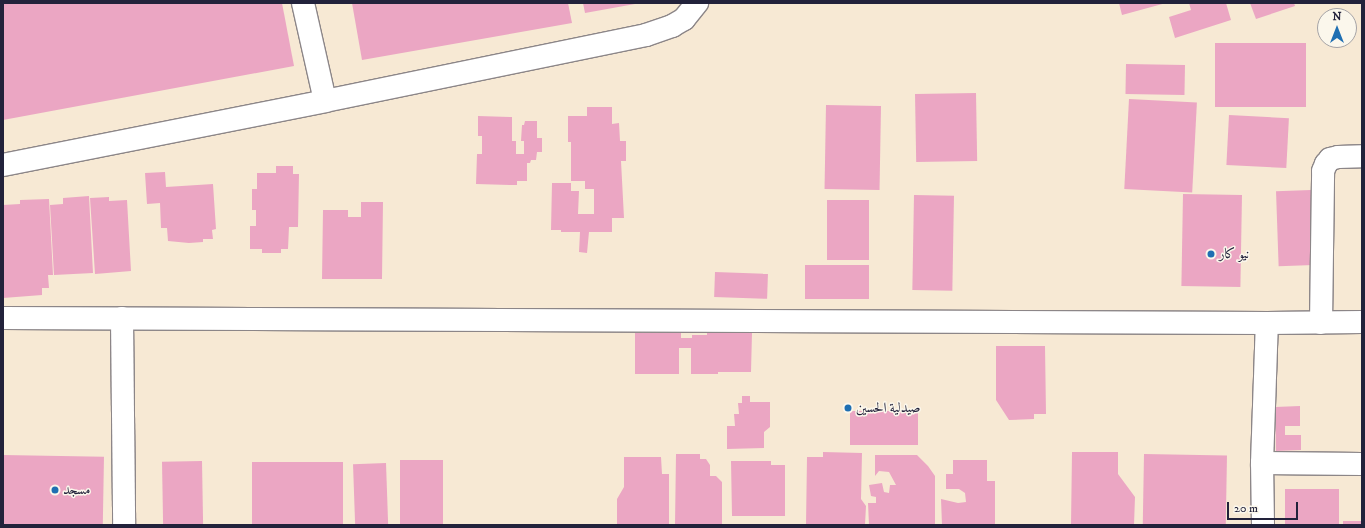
<!DOCTYPE html>
<meta charset="utf-8">
<style>
body{margin:0}
#map{position:relative;width:1365px;height:528px;overflow:hidden;background:#f7e9d4;font-family:"IM FELL DW Pica",Amiri,serif}
div>[style]{position:absolute}
[style*='--x']{left:calc(var(--x)*1px);top:calc(var(--y)*1px);width:calc(var(--w)*1px);rotate:calc(var(--a)*1deg)}
.building>*{inset:0;background:#eba6c3;transform-origin:0 0}
.roads{filter:drop-shadow(1px 0 #8c8688) drop-shadow(-1px 0 #8c8688) drop-shadow(0 1px #8c8688) drop-shadow(0 -1px #8c8688)}
.minor>*{height:22px;margin:-11px;padding:0 11px;transform-origin:11px;border-radius:11px;background:#fff}
.dots>*{width:11px;height:11px;translate:-50% -50%;box-sizing:border-box;border:2px solid #fbf7ec;border-radius:50%}
span{translate:-50% -50%;white-space:nowrap;text-align:center;line-height:1.15;-webkit-text-stroke:3px #fbf7ec;paint-order:stroke}
.poi-label{font-size:14px;color:#22223b}
.left{translate:0 -50%;text-align:left}
.frame{position:absolute;inset:0;border:4px solid #22223b;pointer-events:none}
.north{position:absolute;left:1317px;top:8px;width:40px;height:40px;box-sizing:border-box;background:#fbf7ec;border:1px solid #a4a2a5;border-radius:50%;rotate:0deg;font-size:11px;font-weight:700;line-height:16px;text-align:center;color:#22223b}
.north::after{content:'';display:block;margin:auto;width:14px;height:18px;background:#1f6fb2;clip-path:polygon(50% 0,100% 100%,50% 72%,0 100%)}
.scale{position:absolute;left:1227px;top:502px;width:71px;height:18px;box-sizing:border-box;border:2px solid #22223b;border-top:0;padding-left:5px;font-size:12px;line-height:14px;white-space:nowrap;color:#22223b;-webkit-text-stroke:3px #fbf7ec;paint-order:stroke}
</style>
<div id="map">
<div class="building">
<i style="clip-path:polygon(3px 3px,282px 3px,294px 66px,3px 120px)"></i>
<i style="clip-path:polygon(352px 3px,568px 3px,572px 23px,362px 60px)"></i>
<i style="clip-path:polygon(583px 3px,635px 3px,635px 4px,585px 13px)"></i>
<i style="clip-path:polygon(1119px 3px,1166px 3px,1122px 15px)"></i>
<i style="clip-path:polygon(1189px 3px,1226px 3px,1231px 20px,1175px 38px,1169px 17px,1191px 10px)"></i>
<i style="clip-path:polygon(1250px 3px,1294px 3px,1295px 6px,1256px 19px)"></i>
<i style="left:1215px;top:43px;width:91px;height:64px"></i>
<i style="left:1126px;top:64px;width:59px;height:30px;rotate:1deg"></i>
<i style="left:976px;top:93px;width:68px;height:61px;rotate:89deg"></i>
<i style="left:1129px;top:99px;width:68px;height:90px;rotate:3deg"></i>
<i style="left:826px;top:105px;width:55px;height:84px;rotate:1deg"></i>
<i style="clip-path:polygon(587px 107px,612px 107px,612px 124px,619px 123px,620px 141px,626px 141px,626px 161px,621px 161px,624px 218px,612px 218px,612px 232px,589px 232px,587px 253px,579px 252px,580px 232px,561px 232px,561px 230px,551px 230px,552px 183px,571px 183px,571px 191px,579px 191px,578px 214px,594px 214px,594px 189px,585px 189px,585px 181px,571px 181px,571px 142px,568px 142px,568px 116px,587px 116px)"></i>
<i style="left:1229px;top:115px;width:60px;height:50px;rotate:3deg"></i>
<i style="clip-path:polygon(478px 116px,512px 117px,512px 141px,516px 141px,516px 154px,524px 154px,524px 141px,521px 141px,522px 125px,524px 125px,525px 121px,537px 121px,537px 138px,542px 138px,542px 152px,537px 152px,536px 160px,531px 160px,530px 163px,527px 163px,527px 181px,517px 181px,517px 185px,511px 185px,476px 184px,477px 154px,482px 154px,482px 136px,478px 136px)"></i>
<i style="clip-path:polygon(276px 166px,293px 166px,293px 174px,299px 174px,298px 227px,289px 227px,288px 249px,281px 249px,281px 253px,262px 253px,262px 249px,250px 249px,250px 226px,256px 226px,256px 210px,252px 210px,252px 189px,257px 189px,257px 173px,276px 173px)"></i>
<i style="clip-path:polygon(165px 172px,166px 187px,213px 184px,216px 229px,212px 230px,213px 239px,203px 239px,203px 242px,189px 243px,168px 241px,167px 228px,161px 228px,160px 203px,147px 204px,145px 173px)"></i>
<i style="left:1311px;top:190px;width:75px;height:35px;rotate:88deg"></i>
<i style="left:1183px;top:194px;width:59px;height:92px;rotate:1deg"></i>
<i style="left:914px;top:195px;width:40px;height:95px;rotate:1deg"></i>
<i style="clip-path:polygon(89px 196px,93px 273px,54px 275px,50px 205px,63px 204px,63px 198px)"></i>
<i style="clip-path:polygon(109px 197px,109px 201px,127px 200px,131px 271px,95px 274px,90px 198px)"></i>
<i style="clip-path:polygon(49px 199px,53px 275px,48px 275px,49px 288px,42px 288px,42px 295px,3px 298px,3px 205px,20px 204px,20px 200px)"></i>
<i style="left:827px;top:200px;width:42px;height:60px"></i>
<i style="clip-path:polygon(361px 202px,383px 202px,382px 279px,322px 279px,323px 210px,348px 210px,348px 217px,361px 217px)"></i>
<i style="left:805px;top:265px;width:64px;height:34px"></i>
<i style="left:715px;top:272px;width:53px;height:25px;rotate:2deg"></i>
<i style="clip-path:polygon(635px 333px,681px 333px,681px 338px,692px 338px,692px 335px,707px 335px,707px 333px,752px 333px,751px 372px,718px 372px,718px 374px,691px 374px,691px 348px,679px 348px,679px 374px,635px 374px)"></i>
<i style="clip-path:polygon(996px 346px,1045px 346px,1046px 414px,1034px 414px,1034px 419px,1009px 420px,996px 400px)"></i>
<i style="clip-path:polygon(742px 396px,750px 396px,750px 402px,770px 402px,770px 427px,764px 432px,764px 448px,727px 449px,727px 426px,735px 426px,734px 414px,739px 414px,738px 403px,742px 403px)"></i>
<i style="clip-path:polygon(1300px 406px,1300px 426px,1285px 426px,1285px 435px,1301px 435px,1301px 450px,1276px 451px,1275px 407px)"></i>
<i style="left:850px;top:411px;width:68px;height:34px"></i>
<i style="clip-path:polygon(823px 452px,862px 453px,861px 499px,866px 506px,865px 525px,806px 525px,807px 457px,823px 457px)"></i>
<i style="clip-path:polygon(1072px 452px,1118px 452px,1118px 474px,1135px 497px,1134px 525px,1071px 525px)"></i>
<i style="clip-path:polygon(676px 454px,700px 454px,700px 459px,706px 459px,710px 465px,710px 476px,716px 476px,722px 482px,722px 525px,675px 525px)"></i>
<i style="left:1144px;top:454px;width:83px;height:71px;rotate:1deg"></i>
<i style="left:3px;top:455px;width:101px;height:70px;rotate:1deg"></i>
<i style="clip-path:polygon(875px 455px,917px 455px,928px 466px,935px 476px,935px 525px,869px 525px,868px 503px,876px 503px,876px 497px,871px 496px,869px 485px,882px 483px,884px 492px,889px 493px,890px 485px,896px 485px,889px 472px,879px 471px,875px 476px)"></i>
<i style="clip-path:polygon(624px 457px,661px 457px,662px 474px,669px 474px,669px 525px,617px 525px,617px 499px,624px 487px)"></i>
<i style="left:400px;top:460px;width:43px;height:65px"></i>
<i style="clip-path:polygon(953px 460px,987px 460px,987px 481px,995px 481px,995px 525px,942px 525px,941px 499px,958px 503px,966px 502px,965px 493px,959px 489px,946px 489px,946px 474px,953px 474px)"></i>
<i style="left:202px;top:461px;width:64px;height:40px;rotate:89deg"></i>
<i style="clip-path:polygon(731px 461px,771px 461px,771px 465px,785px 465px,785px 516px,732px 516px)"></i>
<i style="left:252px;top:462px;width:91px;height:63px"></i>
<i style="left:386px;top:463px;width:62px;height:33px;rotate:88deg"></i>
<i style="left:1339px;top:489px;width:36px;height:54px;rotate:90deg"></i>
<i style="left:1343px;top:521px;width:19px;height:4px"></i>
</div>
<div class="roads">
<div class="minor">
<i style="--x:303;--y:3;--w:100;--a:77.3"></i>
<i style="--x:3;--y:165;--w:328;--a:-11.2"></i>
<i style="--x:325;--y:101;--w:328;--a:-11.6"></i>
<i style="--x:646;--y:35;--w:28;--a:-19"></i>
<i style="--x:672;--y:26;--w:14;--a:-30"></i>
<i style="--x:684;--y:19;--w:21;--a:-51"></i>
<i style="--x:3;--y:318;--w:1264;--a:0.23"></i>
<i style="--x:1267;--y:323;--w:95;--a:-0.6"></i>
<i style="--x:122;--y:318;--w:207;--a:89.4"></i>
<i style="--x:1321;--y:323;--w:152;--a:-89.2"></i>
<i style="--x:1323;--y:171;--w:8;--a:-67"></i>
<i style="--x:1326;--y:164;--w:6;--a:-51"></i>
<i style="--x:1330;--y:159;--w:8;--a:-14"></i>
<i style="--x:1338;--y:157;--w:24;--a:-2"></i>
<i style="--x:1262;--y:463;--w:100;--a:0.6"></i>
<i style="--x:1263;--y:525;--w:62;--a:-90.9"></i>
<i style="--x:1262;--y:463;--w:140;--a:-88"></i>
</div>
</div>
<div class="dots">
<i style="left:1211px;top:254px;background:#1f6fb2"></i>
<i style="left:848px;top:408px;background:#1f6fb2"></i>
<i style="left:55px;top:490px;background:#1f6fb2"></i>
</div>
<div class="poi-label">
<span class="left" style="left:1219px;top:254px">نيو كار</span>
<span class="left" style="left:856px;top:408px">صيدلية الحسين</span>
<span class="left" style="left:63px;top:490px">مسجد</span>
</div>
<div class="frame"></div>
<div class="north">N</div>
<div class="scale">20 m</div>
</div>
